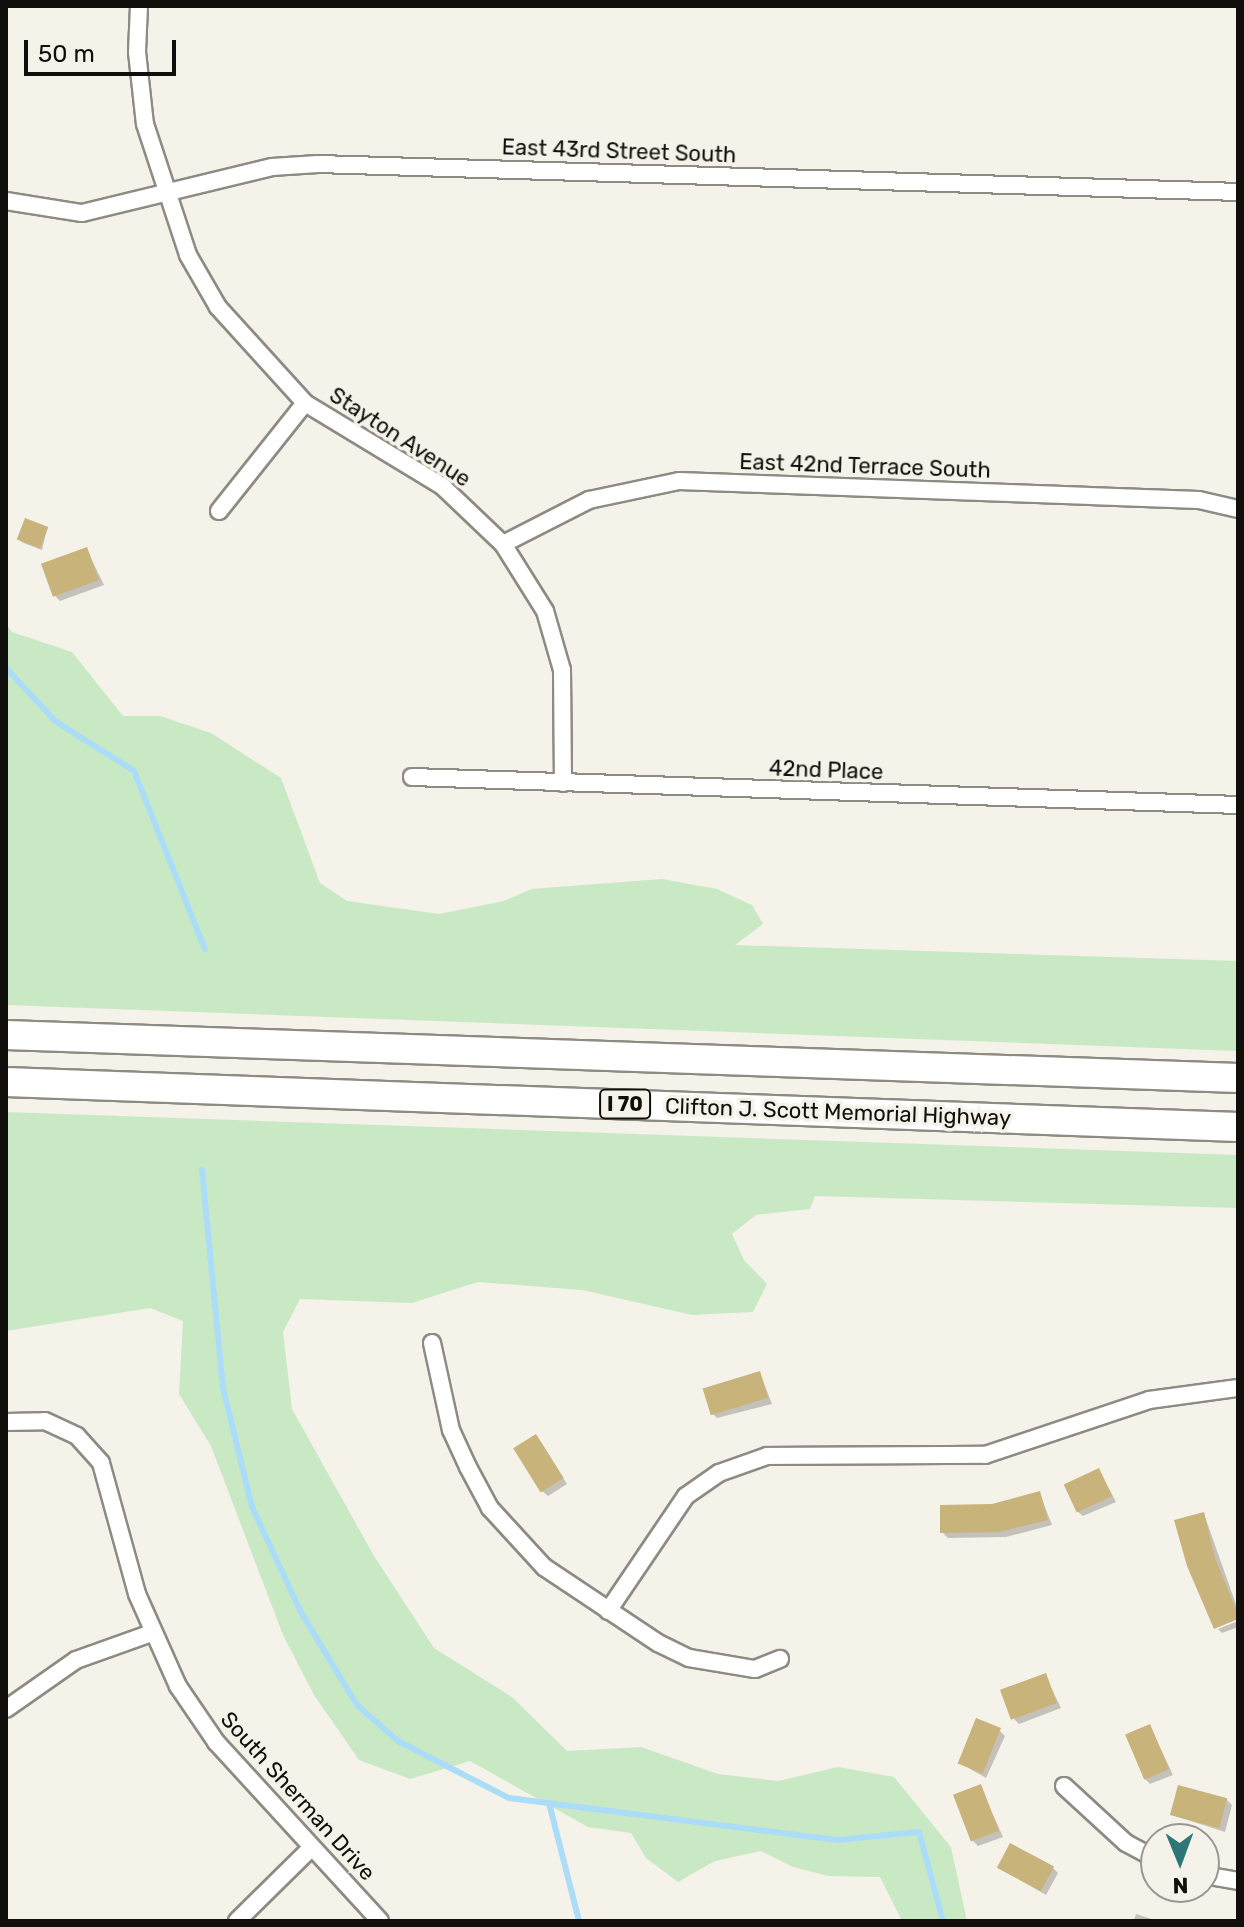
<!DOCTYPE html>
<style>
body{margin:0}
#map{position:relative;width:1244px;height:1927px;overflow:hidden;background:#f5f2ea;font-family:Rubik,sans-serif}
div>[style]{position:absolute}
[style*='--x']{left:calc(var(--x)*1px);top:calc(var(--y)*1px);width:calc(var(--w)*1px);rotate:calc(var(--a)*1deg)}
.green>*{inset:0;background:#c9e9c4}
.shadow>*{inset:0;background:#0003}
.stream>*{height:6px;margin:-3px;padding:0 3px;transform-origin:3px;border-radius:3px;background:#acddf8}
.building>*{inset:0;background:#c8b37a;transform-origin:0 0}
.roads{filter:drop-shadow(2px 0 #8e8b83) drop-shadow(-2px 0 #8e8b83) drop-shadow(0 2px #8e8b83) drop-shadow(0 -2px #8e8b83)}
.street>*{height:16px;margin:-8px;padding:0 8px;transform-origin:8px;border-radius:8px;background:#fff}
.highway>*{height:28px;margin:-14px;padding:0 14px;transform-origin:14px;border-radius:14px;background:#fff}
span{translate:-50% -50%;white-space:nowrap;text-align:center;line-height:1.15;-webkit-text-stroke:7px #f5f2ea;paint-order:stroke}
.shield-label span{padding:2px 6px;background:#f5f2ea;border:2px solid;border-radius:6px;-webkit-text-stroke-width:0}
.shield-label{font-size:20px;color:#100f0c;font-weight:700}
.street-label{font-size:22px;color:#100f0c}
.frame{position:absolute;inset:0;border:8px solid #100f0c;pointer-events:none}
.north{position:absolute;left:1140px;top:1823px;width:80px;height:80px;box-sizing:border-box;background:#f5f2ea;border:2px solid #999791;border-radius:50%;rotate:179deg;font-size:22px;font-weight:700;line-height:32px;text-align:center;color:#100f0c}
.north::after{content:'';display:block;margin:auto;width:28px;height:36px;background:#2d7777;clip-path:polygon(50% 0,100% 100%,50% 72%,0 100%)}
.scale{position:absolute;left:24px;top:40px;width:152px;height:36px;box-sizing:border-box;border:4px solid #100f0c;border-top:0;padding-left:10px;font-size:24px;line-height:28px;white-space:nowrap;color:#100f0c;-webkit-text-stroke:6px #f5f2ea;paint-order:stroke}
</style>
<div id="map">
<div class="green">
<i style="clip-path:polygon(6px 624px,12px 632px,72px 652px,123px 716px,160px 716px,211px 733px,281px 778px,320px 883px,347px 901px,439px 914px,504px 901px,531px 889px,662px 879px,717px 889px,752px 905px,763px 924px,735px 945px,1238px 961px,1238px 1051px,6px 1005px)"></i>
<i style="clip-path:polygon(6px 1112px,1238px 1155px,1238px 1208px,815px 1196px,810px 1209px,756px 1215px,732px 1234px,744px 1260px,767px 1284px,753px 1312px,692px 1315px,582px 1290px,478px 1282px,412px 1303px,300px 1299px,283px 1332px,292px 1409px,374px 1556px,434px 1648px,512px 1697px,567px 1751px,641px 1747px,718px 1774px,778px 1781px,838px 1767px,894px 1777px,951px 1847px,967px 1921px,902px 1921px,880px 1877px,828px 1876px,793px 1867px,761px 1851px,715px 1861px,678px 1882px,646px 1858px,631px 1833px,588px 1827px,470px 1761px,410px 1779px,359px 1760px,314px 1695px,283px 1635px,211px 1446px,179px 1394px,183px 1321px,150px 1308px,6px 1331px)"></i>
</div>
<div class="shadow">
<i style="clip-path:polygon(47px 529px,42px 550px,21px 542px)"></i>
<i style="clip-path:polygon(87px 550px,104px 585px,60px 601px,54px 595px)"></i>
<i style="clip-path:polygon(760px 1373px,772px 1404px,717px 1418px,712px 1413px)"></i>
<i style="clip-path:polygon(541px 1442px,567px 1484px,548px 1496px,542px 1491px)"></i>
<i style="clip-path:polygon(1099px 1470px,1116px 1502px,1083px 1516px,1077px 1511px)"></i>
<i style="clip-path:polygon(1040px 1494px,1052px 1525px,1006px 1537px,948px 1538px,942px 1532px,992px 1506px)"></i>
<i style="clip-path:polygon(1204px 1514px,1238px 1610px,1238px 1617px,1216px 1626px)"></i>
<i style="clip-path:polygon(1238px 1621px,1238px 1627px,1222px 1633px,1218px 1629px)"></i>
<i style="clip-path:polygon(1045px 1675px,1061px 1708px,1019px 1724px,1014px 1719px)"></i>
<i style="clip-path:polygon(1150px 1726px,1173px 1775px,1150px 1784px,1144px 1778px)"></i>
<i style="clip-path:polygon(999px 1730px,1005px 1736px,986px 1778px,958px 1762px)"></i>
<i style="clip-path:polygon(980px 1786px,1003px 1837px,978px 1846px,972px 1840px)"></i>
<i style="clip-path:polygon(1226px 1799px,1232px 1805px,1225px 1832px,1172px 1815px)"></i>
<i style="clip-path:polygon(1052px 1867px,1058px 1873px,1046px 1895px,999px 1868px)"></i>
<i style="clip-path:polygon(1136px 1914px,1158px 1921px,1134px 1921px)"></i>
</div>
<div class="stream">
<i style="--x:6;--y:668;--w:72;--a:47.2"></i>
<i style="--x:55;--y:721;--w:93;--a:32.3"></i>
<i style="--x:134;--y:771;--w:192;--a:68.3"></i>
<i style="--x:202;--y:1170;--w:219;--a:84.5"></i>
<i style="--x:223;--y:1388;--w:122;--a:76.3"></i>
<i style="--x:252;--y:1507;--w:118;--a:65"></i>
<i style="--x:302;--y:1614;--w:106;--a:58.9"></i>
<i style="--x:357;--y:1705;--w:55;--a:41.3"></i>
<i style="--x:398;--y:1741;--w:125;--a:27.2"></i>
<i style="--x:509;--y:1798;--w:331;--a:7.3"></i>
<i style="--x:837;--y:1840;--w:82;--a:-5.6"></i>
<i style="--x:919;--y:1832;--w:92;--a:74.9"></i>
<i style="--x:549;--y:1803;--w:122;--a:75.7"></i>
</div>
<div class="building">
<i style="left:25px;top:518px;width:25px;height:23px;rotate:21deg"></i>
<i style="left:87px;top:547px;width:35px;height:49px;rotate:70deg"></i>
<i style="left:760px;top:1371px;width:28px;height:60px;rotate:73deg"></i>
<i style="left:536px;top:1434px;width:52px;height:27px;rotate:58deg"></i>
<i style="left:1099px;top:1468px;width:31px;height:39px;rotate:65deg"></i>
<i style="clip-path:polygon(1040px 1491px,1048px 1520px,999px 1532px,940px 1533px,940px 1505px,992px 1504px)"></i>
<i style="clip-path:polygon(1204px 1512px,1215px 1558px,1238px 1614px,1238px 1619px,1214px 1629px,1187px 1566px,1174px 1520px)"></i>
<i style="left:1046px;top:1673px;width:32px;height:49px;rotate:70deg"></i>
<i style="left:976px;top:1718px;width:27px;height:49px;rotate:22deg"></i>
<i style="left:1150px;top:1724px;width:49px;height:27px;rotate:67deg"></i>
<i style="left:981px;top:1784px;width:50px;height:30px;rotate:69deg"></i>
<i style="left:1178px;top:1785px;width:51px;height:31px;rotate:15deg"></i>
<i style="left:1010px;top:1843px;width:50px;height:28px;rotate:28deg"></i>
</div>
<div class="roads">
<div class="street">
<i style="--x:139;--y:6;--w:46;--a:92.5"></i>
<i style="--x:137;--y:52;--w:72;--a:83.7"></i>
<i style="--x:145;--y:124;--w:138;--a:71.8"></i>
<i style="--x:188;--y:255;--w:60;--a:60"></i>
<i style="--x:218;--y:307;--w:130;--a:47.8"></i>
<i style="--x:305;--y:403;--w:160;--a:31.2"></i>
<i style="--x:442;--y:486;--w:84;--a:43.6"></i>
<i style="--x:503;--y:544;--w:79;--a:57.9"></i>
<i style="--x:545;--y:611;--w:61;--a:73.9"></i>
<i style="--x:562;--y:670;--w:113;--a:89.5"></i>
<i style="--x:6;--y:201;--w:77;--a:9"></i>
<i style="--x:82;--y:213;--w:195;--a:-13.6"></i>
<i style="--x:272;--y:167;--w:46;--a:-3.7"></i>
<i style="--x:318;--y:164;--w:920;--a:1.74"></i>
<i style="--x:219;--y:511;--w:138;--a:-51.5"></i>
<i style="--x:503;--y:544;--w:97;--a:-27.1"></i>
<i style="--x:589;--y:500;--w:92;--a:-11.9"></i>
<i style="--x:679;--y:481;--w:520;--a:2.09"></i>
<i style="--x:1199;--y:500;--w:40;--a:13"></i>
<i style="--x:412;--y:777;--w:826;--a:1.94"></i>
<i style="--x:432;--y:1343;--w:89;--a:77.7"></i>
<i style="--x:451;--y:1430;--w:41;--a:65.3"></i>
<i style="--x:468;--y:1467;--w:47;--a:61.8"></i>
<i style="--x:490;--y:1508;--w:80;--a:47.5"></i>
<i style="--x:544;--y:1567;--w:137;--a:33.7"></i>
<i style="--x:658;--y:1643;--w:34;--a:26"></i>
<i style="--x:689;--y:1658;--w:67;--a:9.5"></i>
<i style="--x:755;--y:1669;--w:27;--a:-22"></i>
<i style="--x:6;--y:1422;--w:39;--a:-1"></i>
<i style="--x:45;--y:1421;--w:35;--a:25"></i>
<i style="--x:77;--y:1436;--w:36;--a:48"></i>
<i style="--x:101;--y:1463;--w:136;--a:74.6"></i>
<i style="--x:137;--y:1594;--w:101;--a:66"></i>
<i style="--x:178;--y:1686;--w:68;--a:55.8"></i>
<i style="--x:216;--y:1742;--w:243;--a:47.5"></i>
<i style="--x:608;--y:1611;--w:139;--a:-55.9"></i>
<i style="--x:686;--y:1496;--w:40;--a:-34.9"></i>
<i style="--x:719;--y:1473;--w:51;--a:-19.5"></i>
<i style="--x:767;--y:1456;--w:218;--a:-0.3"></i>
<i style="--x:985;--y:1455;--w:173;--a:-18.5"></i>
<i style="--x:1149;--y:1400;--w:90;--a:-7.7"></i>
<i style="--x:6;--y:1709;--w:85;--a:-35"></i>
<i style="--x:76;--y:1660;--w:81;--a:-19.6"></i>
<i style="--x:1064;--y:1786;--w:84;--a:42.6"></i>
<i style="--x:1126;--y:1843;--w:34;--a:28"></i>
<i style="--x:1204;--y:1875;--w:35;--a:10"></i>
<i style="--x:237;--y:1921;--w:104;--a:-44.6"></i>
</div>
<div class="highway">
<i style="--x:6;--y:1035;--w:1233;--a:2"></i>
<i style="--x:6;--y:1082;--w:1233;--a:2.09"></i>
</div>
</div>
<div class="shield-label">
<span style="left:625px;top:1104px">I 70</span>
</div>
<div class="street-label">
<span style="left:619px;top:151px;rotate:2deg">East 43rd Street South</span>
<span style="left:400px;top:437px;rotate:33deg">Stayton Avenue</span>
<span style="left:865px;top:466px;rotate:2deg">East 42nd Terrace South</span>
<span style="left:826px;top:770px;rotate:2deg">42nd Place</span>
<span style="left:838px;top:1112px;rotate:2deg">Clifton J. Scott Memorial Highway</span>
<span style="left:298px;top:1796px;rotate:48deg">South Sherman Drive</span>
</div>
<div class="frame"></div>
<div class="north">N</div>
<div class="scale">50 m</div>
</div>
